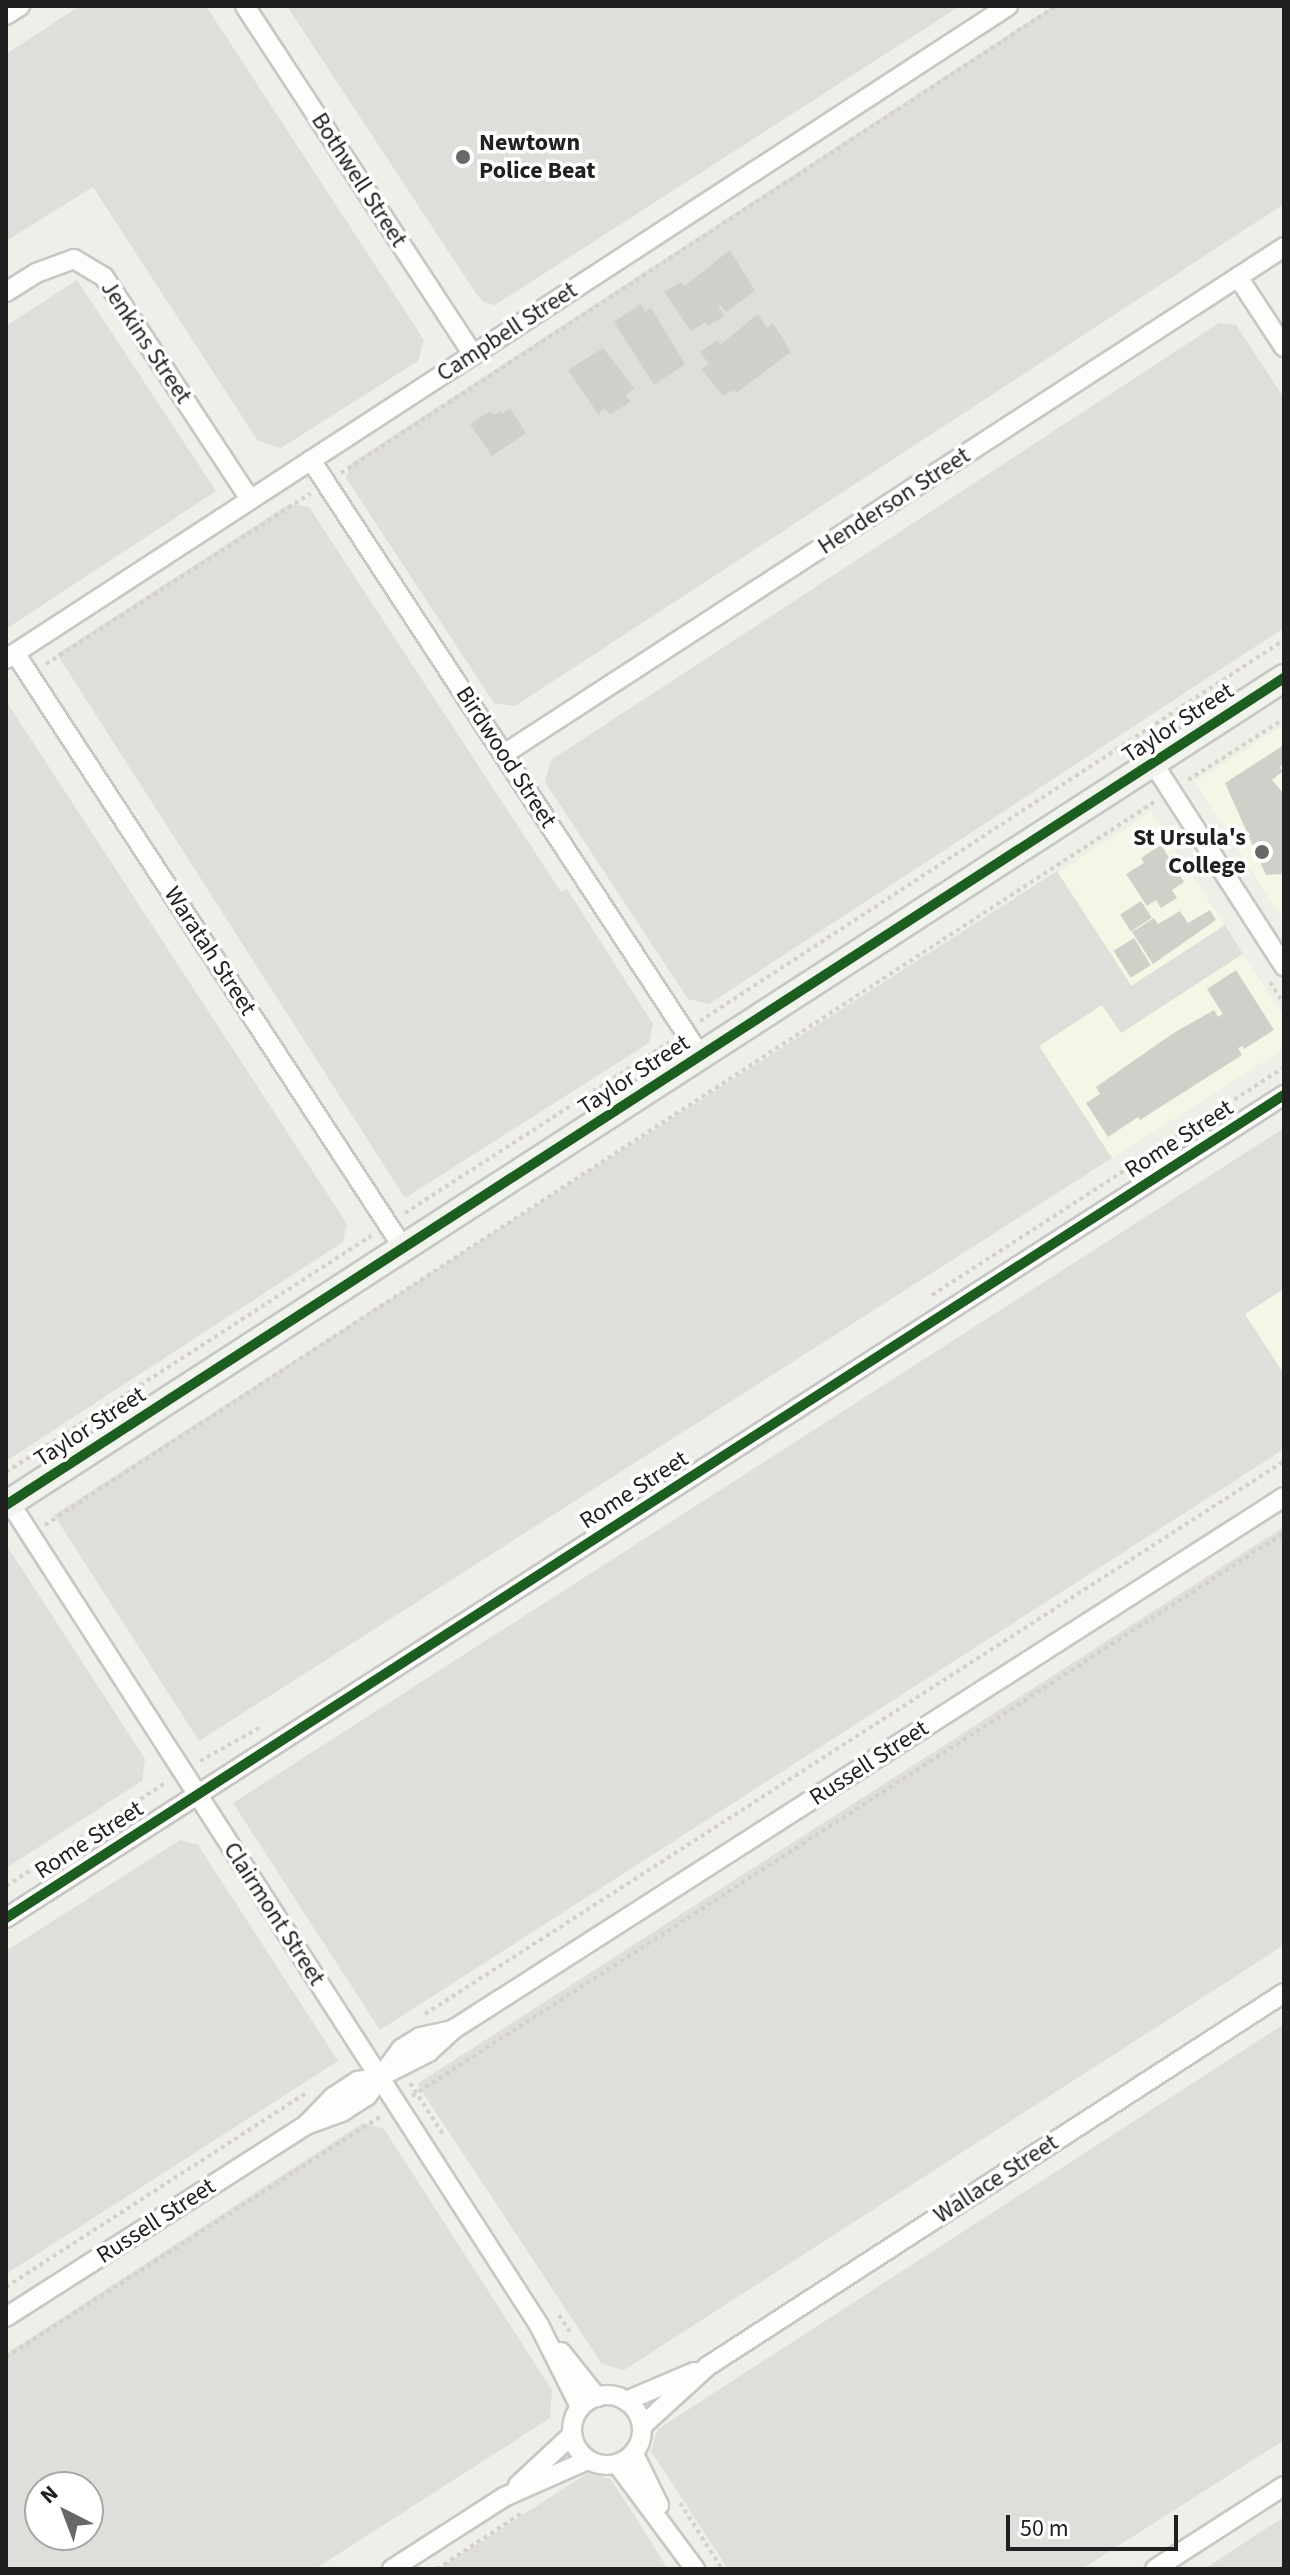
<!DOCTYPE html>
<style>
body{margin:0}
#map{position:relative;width:1290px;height:2575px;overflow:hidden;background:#efefe9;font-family:"Source Sans 3",sans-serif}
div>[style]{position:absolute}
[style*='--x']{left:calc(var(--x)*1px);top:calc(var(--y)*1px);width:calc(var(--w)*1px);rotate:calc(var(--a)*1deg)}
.residential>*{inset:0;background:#dededa}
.education>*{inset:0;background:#f2f8e5;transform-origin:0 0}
.building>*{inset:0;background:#d0cfca;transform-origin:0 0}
.path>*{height:4px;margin-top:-2px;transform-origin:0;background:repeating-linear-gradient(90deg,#d8cfc8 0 4px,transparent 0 8px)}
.roads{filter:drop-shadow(2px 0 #c7c7c5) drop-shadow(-2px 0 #c7c7c5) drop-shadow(0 2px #c7c7c5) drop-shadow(0 -2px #c7c7c5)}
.street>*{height:18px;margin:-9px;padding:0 9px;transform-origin:9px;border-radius:9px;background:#fdfdfc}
.street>.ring{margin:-9px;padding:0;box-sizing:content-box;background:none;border:18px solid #fdfdfc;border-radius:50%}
.secondary>*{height:26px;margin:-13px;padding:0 13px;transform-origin:13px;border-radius:13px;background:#f1f4ec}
.cycleway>*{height:10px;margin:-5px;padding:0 5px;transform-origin:5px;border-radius:5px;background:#1b5e20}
.dots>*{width:22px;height:22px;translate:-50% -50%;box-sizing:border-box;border:4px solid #fff;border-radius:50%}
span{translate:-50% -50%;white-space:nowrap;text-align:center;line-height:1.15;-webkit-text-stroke:7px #fff;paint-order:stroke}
.poi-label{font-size:24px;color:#202020;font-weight:700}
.left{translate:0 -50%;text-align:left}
.right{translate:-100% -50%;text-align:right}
.street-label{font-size:24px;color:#202020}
.frame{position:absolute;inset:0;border:8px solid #202020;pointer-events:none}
.north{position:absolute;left:24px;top:2471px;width:80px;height:80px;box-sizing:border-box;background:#fff;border:2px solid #a6a6a6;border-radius:50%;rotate:318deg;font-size:22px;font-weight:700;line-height:32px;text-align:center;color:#202020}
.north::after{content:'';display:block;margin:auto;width:28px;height:36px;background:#686866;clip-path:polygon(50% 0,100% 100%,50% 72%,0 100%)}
.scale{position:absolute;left:1006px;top:2515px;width:172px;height:36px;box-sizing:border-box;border:4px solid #202020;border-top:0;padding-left:10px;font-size:24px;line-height:28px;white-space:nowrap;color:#202020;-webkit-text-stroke:6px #fff;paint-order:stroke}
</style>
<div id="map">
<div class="residential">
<i style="clip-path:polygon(80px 6px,206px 6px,424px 340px,418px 361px,281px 448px,258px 441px,93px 187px,6px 241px,6px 54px)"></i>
<i style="clip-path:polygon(287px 6px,960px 6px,495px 305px,485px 303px,477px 295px)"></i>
<i style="clip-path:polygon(1053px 6px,1284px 6px,1284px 204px,515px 706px,494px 703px,346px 478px,350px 464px)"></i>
<i style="clip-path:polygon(77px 280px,216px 491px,6px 629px,6px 326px)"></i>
<i style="clip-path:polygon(1219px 323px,1236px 325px,1284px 398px,1284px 628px,709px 1004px,688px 999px,545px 782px,551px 760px)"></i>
<i style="clip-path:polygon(289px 504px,309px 507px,561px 892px,567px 889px,653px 1024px,649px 1043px,405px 1198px,57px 654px)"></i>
<i style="clip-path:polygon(6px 701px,347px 1224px,343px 1242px,6px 1461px)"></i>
<i style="clip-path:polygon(1057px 871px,1132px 985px,1225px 925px,1243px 954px,1121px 1034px,1040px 1046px,1112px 1158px,199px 1741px,54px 1515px)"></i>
<i style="clip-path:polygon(1284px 1128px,1284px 1289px,1245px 1314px,1284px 1374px,1284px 1449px,380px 2030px,233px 1803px)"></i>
<i style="clip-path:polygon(1284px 1527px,1284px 1945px,624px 2370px,602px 2364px,417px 2084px)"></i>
<i style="clip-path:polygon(7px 1546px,145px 1759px,142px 1781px,6px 1868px)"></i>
<i style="clip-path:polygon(180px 1840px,198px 1845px,338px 2061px,6px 2274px,6px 1951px)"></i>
<i style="clip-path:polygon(1284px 2024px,1284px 2440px,1082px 2569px,728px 2569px,651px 2451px,658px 2429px)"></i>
<i style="clip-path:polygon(evenodd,363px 2123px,384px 2129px,552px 2390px,550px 2418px,315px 2569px,6px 2569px,6px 2354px,363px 2123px,40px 2487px,88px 2487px,88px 2535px,40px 2535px,40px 2487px)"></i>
<i style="clip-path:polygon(588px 2473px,611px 2479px,668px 2569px,438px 2569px)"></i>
<i style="clip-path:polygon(1284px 2517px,1284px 2569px,1204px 2569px)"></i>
</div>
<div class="education">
<i style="clip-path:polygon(1284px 725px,1284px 921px,1195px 782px)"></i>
<i style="left:1151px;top:812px;width:135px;height:111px;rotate:57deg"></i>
<i style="clip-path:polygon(1243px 954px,1284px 1017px,1284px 1049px,1112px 1158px,1039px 1046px,1102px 1005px,1121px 1033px)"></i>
<i style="clip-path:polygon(1284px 1289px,1284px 1374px,1245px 1314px)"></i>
</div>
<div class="building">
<i style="clip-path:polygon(730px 250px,755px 291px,726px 312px,721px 305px,718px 306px,725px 316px,708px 326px,705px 322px,691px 331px,664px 292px,681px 282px,684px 286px,690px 282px)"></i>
<i style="clip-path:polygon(641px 304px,645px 312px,651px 308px,685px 364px,654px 385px,614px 322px)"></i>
<i style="clip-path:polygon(758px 314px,767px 328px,773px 323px,791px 352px,736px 393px,734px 390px,723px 396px,702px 369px,709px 364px,700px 352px,718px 340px,720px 345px)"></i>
<i style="clip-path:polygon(603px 348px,634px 388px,626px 395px,630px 402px,610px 415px,605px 408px,598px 414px,568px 370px)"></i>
<i style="clip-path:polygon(510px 408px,526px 433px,492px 456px,470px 424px,490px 411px,494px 415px,500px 411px,502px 414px)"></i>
<i style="clip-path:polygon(1284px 745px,1284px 764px,1279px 767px,1283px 771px,1272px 780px,1284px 794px,1284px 874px,1266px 875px,1225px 783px)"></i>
<i style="clip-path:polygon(1161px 845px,1184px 882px,1172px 890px,1177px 898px,1161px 908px,1156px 900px,1147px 906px,1126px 874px,1144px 863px,1141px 858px)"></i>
<i style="left:1141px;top:901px;width:20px;height:25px;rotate:57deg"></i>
<i style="clip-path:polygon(1210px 910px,1216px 920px,1153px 964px,1132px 932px,1154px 918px,1158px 924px,1180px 911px,1188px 923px)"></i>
<i style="left:1134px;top:938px;width:32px;height:24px;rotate:58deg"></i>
<i style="clip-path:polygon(1236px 970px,1274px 1030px,1244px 1049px,1243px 1046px,1238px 1048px,1242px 1055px,1140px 1120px,1138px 1117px,1108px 1137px,1086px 1103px,1100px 1094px,1096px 1087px,1172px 1034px,1214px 1010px,1218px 1017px,1223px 1014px,1207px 989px)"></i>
</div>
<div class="path">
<i style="--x:341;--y:473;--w:854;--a:-33.15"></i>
<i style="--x:46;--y:664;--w:315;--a:-32.8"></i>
<i style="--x:1188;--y:780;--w:114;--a:-32.4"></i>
<i style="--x:1270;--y:982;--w:26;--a:58"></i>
<i style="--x:700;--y:1021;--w:697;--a:-33.12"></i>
<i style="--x:405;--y:1213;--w:315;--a:-32.9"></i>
<i style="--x:932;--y:1295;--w:419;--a:-32.9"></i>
<i style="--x:6;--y:1472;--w:435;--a:-32.9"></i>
<i style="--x:45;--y:1525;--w:1324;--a:-33.1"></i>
<i style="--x:200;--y:1761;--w:68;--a:-29.2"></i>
<i style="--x:6;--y:1886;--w:189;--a:-32.9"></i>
<i style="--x:425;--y:2014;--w:1022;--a:-32.77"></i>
<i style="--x:410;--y:2083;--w:63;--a:57.3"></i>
<i style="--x:412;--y:2096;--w:1038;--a:-32.85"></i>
<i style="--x:6;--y:2287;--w:359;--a:-32.9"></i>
<i style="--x:559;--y:2315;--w:24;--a:57"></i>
<i style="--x:6;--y:2357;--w:446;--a:-32.7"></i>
<i style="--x:680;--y:2503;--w:78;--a:57.5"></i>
<i style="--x:437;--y:2569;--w:100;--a:-33.5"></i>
</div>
<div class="roads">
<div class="street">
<i style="--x:245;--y:6;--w:417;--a:56.8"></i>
<i style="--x:6;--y:15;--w:17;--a:-33"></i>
<i style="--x:1238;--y:277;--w:84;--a:56.7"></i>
<i style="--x:6;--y:292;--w:36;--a:-32"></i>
<i style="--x:36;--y:273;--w:40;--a:-20.2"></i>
<i style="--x:74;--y:259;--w:35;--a:31"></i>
<i style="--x:104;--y:277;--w:266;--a:56.7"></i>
<i style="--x:311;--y:460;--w:711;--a:56.82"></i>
<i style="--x:15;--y:653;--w:712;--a:56.87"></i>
<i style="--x:6;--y:659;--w:1196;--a:-33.09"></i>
<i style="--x:504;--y:754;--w:930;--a:-33.02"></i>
<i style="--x:1153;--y:763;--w:242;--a:57.2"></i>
<i style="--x:10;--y:1503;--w:978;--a:57.24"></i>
<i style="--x:539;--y:2325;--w:92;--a:63.4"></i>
<i style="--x:6;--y:1918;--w:1520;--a:-32.78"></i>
<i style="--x:306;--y:2125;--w:39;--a:-46"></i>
<i style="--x:333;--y:2097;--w:30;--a:-33"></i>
<i style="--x:358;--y:2081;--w:22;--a:-10"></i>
<i style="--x:380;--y:2077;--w:55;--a:-27"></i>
<i style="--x:429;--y:2052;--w:34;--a:-43"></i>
<i style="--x:454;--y:2029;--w:986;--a:-32.66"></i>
<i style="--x:6;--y:2317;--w:356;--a:-32.6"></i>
<i style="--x:306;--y:2125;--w:38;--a:-20"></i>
<i style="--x:342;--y:2112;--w:30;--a:-33"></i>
<i style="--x:367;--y:2096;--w:58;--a:-54.1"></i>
<i style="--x:401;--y:2049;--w:22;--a:-32"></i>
<i style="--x:420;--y:2037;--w:33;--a:-12"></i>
<i style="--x:561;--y:2352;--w:58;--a:51.3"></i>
<i class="ring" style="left:572px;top:2395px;width:52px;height:52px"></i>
<i style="--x:626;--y:2401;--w:74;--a:-23.1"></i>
<i style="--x:642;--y:2426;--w:89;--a:-42.3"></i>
<i style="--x:708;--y:2366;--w:686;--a:-32.93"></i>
<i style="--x:634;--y:2454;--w:57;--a:63.9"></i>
<i style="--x:617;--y:2464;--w:131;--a:53.4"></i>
<i style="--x:518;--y:2485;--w:74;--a:-42.8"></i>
<i style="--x:392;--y:2569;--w:133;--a:-32.7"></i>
<i style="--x:504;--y:2497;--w:92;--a:-23.8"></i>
<i style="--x:1155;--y:2569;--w:153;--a:-32.8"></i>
</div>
<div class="secondary">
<i style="--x:6;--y:1505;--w:1522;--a:-32.91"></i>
</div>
</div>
<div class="cycleway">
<i style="--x:6;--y:1505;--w:1522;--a:-32.91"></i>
<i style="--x:6;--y:1918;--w:1520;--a:-32.78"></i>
</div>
<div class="dots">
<i style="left:463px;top:157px;background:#686866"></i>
<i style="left:1262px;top:852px;background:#686866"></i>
</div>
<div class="poi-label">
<span class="left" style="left:479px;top:157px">Newtown<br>Police Beat</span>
<span class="right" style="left:1246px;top:852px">St Ursula's<br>College</span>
</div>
<div class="street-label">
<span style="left:359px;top:180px;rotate:57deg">Bothwell Street</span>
<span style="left:507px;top:332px;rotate:-33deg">Campbell Street</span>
<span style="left:146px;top:342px;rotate:56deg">Jenkins Street</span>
<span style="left:894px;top:501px;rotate:-33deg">Henderson Street</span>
<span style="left:1178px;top:723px;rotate:-33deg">Taylor Street</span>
<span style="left:506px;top:757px;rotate:57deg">Birdwood Street</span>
<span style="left:210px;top:951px;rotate:57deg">Waratah Street</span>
<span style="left:634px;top:1075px;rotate:-33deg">Taylor Street</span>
<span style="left:1179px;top:1139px;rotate:-33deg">Rome Street</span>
<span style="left:90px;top:1427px;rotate:-33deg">Taylor Street</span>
<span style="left:634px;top:1490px;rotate:-33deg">Rome Street</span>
<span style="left:869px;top:1763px;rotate:-33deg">Russell Street</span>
<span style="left:89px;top:1840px;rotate:-33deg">Rome Street</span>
<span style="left:274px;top:1914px;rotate:57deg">Clairmont Street</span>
<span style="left:996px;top:2179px;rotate:-33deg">Wallace Street</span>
<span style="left:156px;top:2221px;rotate:-33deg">Russell Street</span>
</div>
<div class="frame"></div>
<div class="north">N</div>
<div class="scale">50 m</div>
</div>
